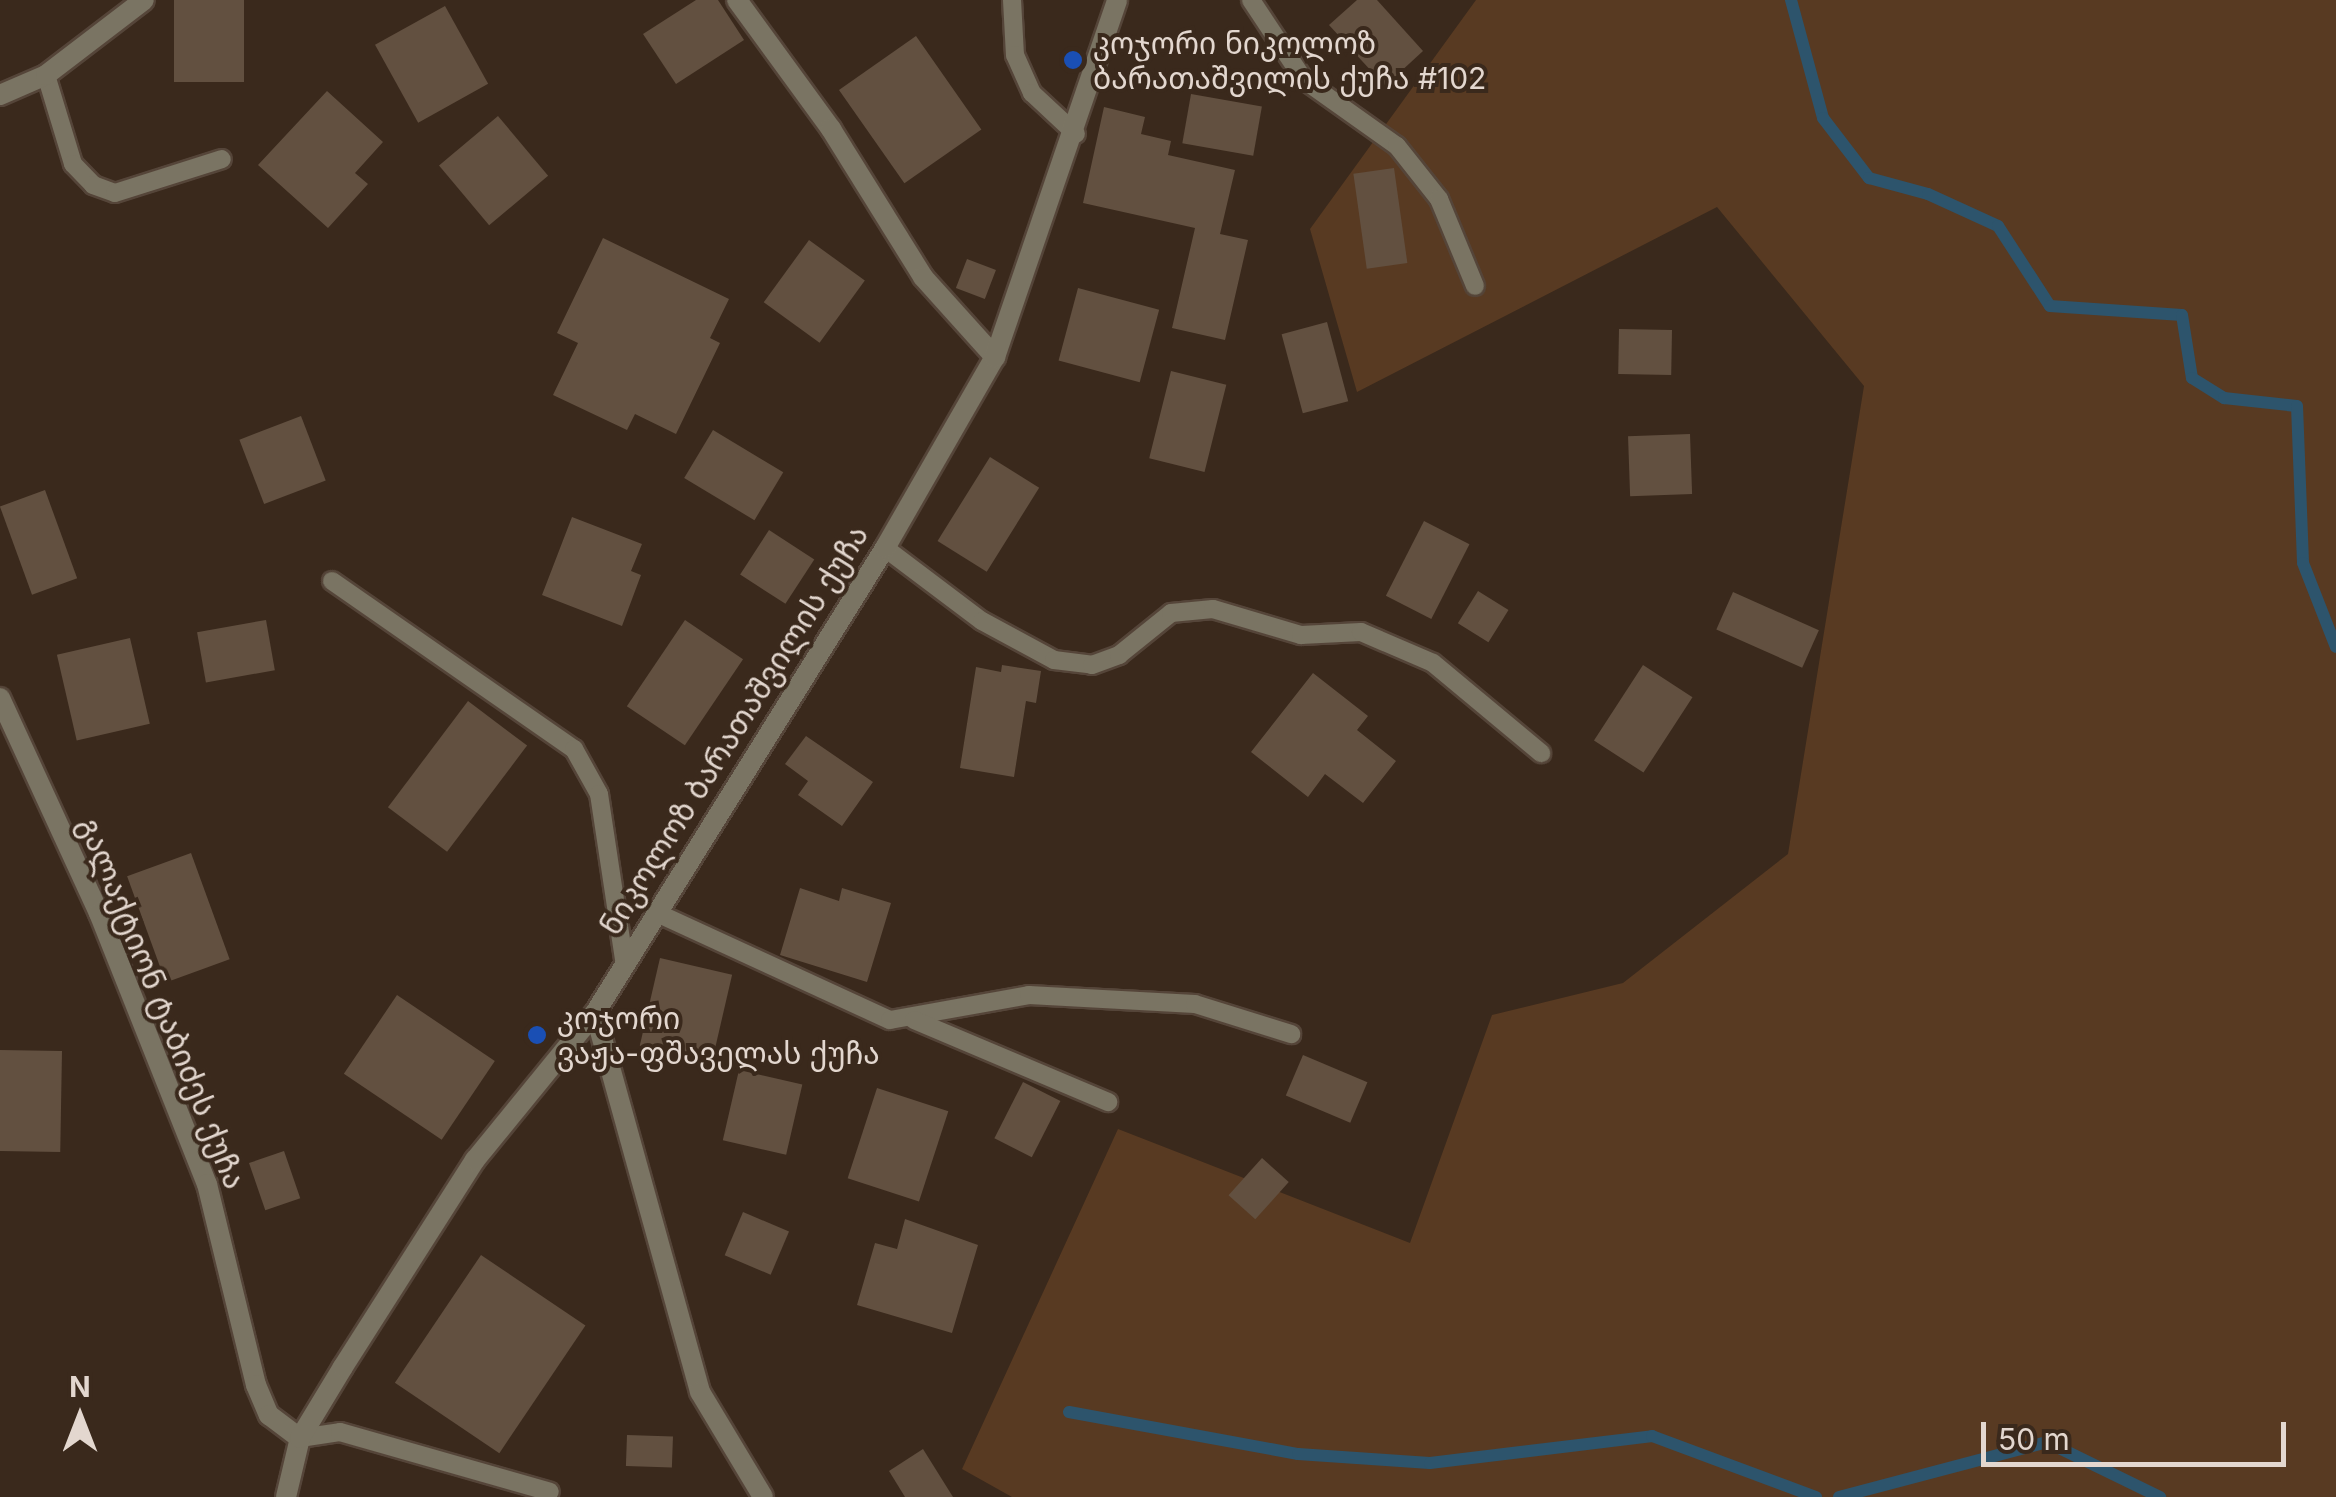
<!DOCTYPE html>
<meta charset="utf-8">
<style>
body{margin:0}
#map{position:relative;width:2336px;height:1497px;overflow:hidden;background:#3a291c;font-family:Inter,"Noto Sans Georgian",sans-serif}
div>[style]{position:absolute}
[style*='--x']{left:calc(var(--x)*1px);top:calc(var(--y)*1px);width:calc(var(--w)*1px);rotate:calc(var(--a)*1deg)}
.green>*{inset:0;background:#583a22}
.stream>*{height:12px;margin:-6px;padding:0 6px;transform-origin:6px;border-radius:6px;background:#2d546c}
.building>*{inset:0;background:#625040;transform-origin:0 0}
.roads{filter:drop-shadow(2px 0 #554539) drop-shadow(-2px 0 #554539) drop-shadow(0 2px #554539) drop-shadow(0 -2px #554539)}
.service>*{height:18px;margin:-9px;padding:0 9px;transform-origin:9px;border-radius:9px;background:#7a7463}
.minor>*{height:20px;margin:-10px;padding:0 10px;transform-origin:10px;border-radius:10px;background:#7a7463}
.dots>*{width:28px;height:28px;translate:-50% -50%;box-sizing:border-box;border:5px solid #3a291c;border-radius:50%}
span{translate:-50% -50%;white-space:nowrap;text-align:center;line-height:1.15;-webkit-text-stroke:8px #3a291c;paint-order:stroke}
.poi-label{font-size:30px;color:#e3d7cf}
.left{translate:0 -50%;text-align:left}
.street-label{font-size:30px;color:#e3d7cf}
.north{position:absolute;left:30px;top:1367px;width:100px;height:100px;-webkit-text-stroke:8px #3a291c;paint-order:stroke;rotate:0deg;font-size:28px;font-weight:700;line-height:40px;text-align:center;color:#e3d7cf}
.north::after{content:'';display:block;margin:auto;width:35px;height:45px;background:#e3d7cf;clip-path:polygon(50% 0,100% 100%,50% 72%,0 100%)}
.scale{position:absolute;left:1981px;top:1422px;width:305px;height:45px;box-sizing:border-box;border:5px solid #e3d7cf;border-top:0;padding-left:12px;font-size:30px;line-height:35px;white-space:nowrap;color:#e3d7cf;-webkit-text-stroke:8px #3a291c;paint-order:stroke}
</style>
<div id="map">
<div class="green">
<i style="clip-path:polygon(1476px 0,2336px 0,2336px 1497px,1012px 1497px,962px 1469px,1118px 1129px,1410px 1243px,1492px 1015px,1623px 983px,1788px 854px,1864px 386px,1717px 207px,1357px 392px,1310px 229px)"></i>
</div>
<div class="stream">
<i style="--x:1791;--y:0;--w:122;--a:74.8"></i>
<i style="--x:1823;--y:118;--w:76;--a:52.5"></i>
<i style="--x:1869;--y:178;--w:61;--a:15.2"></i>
<i style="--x:1928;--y:194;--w:77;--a:24.6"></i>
<i style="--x:1998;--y:226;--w:95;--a:57"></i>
<i style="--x:2050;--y:306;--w:132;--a:3.9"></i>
<i style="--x:2182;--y:315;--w:64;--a:81"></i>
<i style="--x:2192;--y:378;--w:38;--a:32"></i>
<i style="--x:2224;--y:398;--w:73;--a:6.3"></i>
<i style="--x:2297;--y:406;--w:157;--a:87.8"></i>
<i style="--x:2303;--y:563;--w:90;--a:68.6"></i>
<i style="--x:1069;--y:1412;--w:233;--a:10.4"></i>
<i style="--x:1298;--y:1454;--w:132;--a:3.9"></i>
<i style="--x:1430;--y:1463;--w:224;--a:-6.9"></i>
<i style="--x:1652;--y:1436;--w:175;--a:20.4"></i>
<i style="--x:1839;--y:1497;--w:215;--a:-14.8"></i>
<i style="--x:2047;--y:1442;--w:126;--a:26"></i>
</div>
<div class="building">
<i style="left:174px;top:0;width:70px;height:82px"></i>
<i style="clip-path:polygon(696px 0,718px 0,744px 40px,676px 84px,643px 34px)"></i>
<i style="clip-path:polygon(1357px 0,1377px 0,1423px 51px,1385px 86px,1329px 25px)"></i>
<i style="left:445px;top:6px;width:89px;height:80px;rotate:61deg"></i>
<i style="left:916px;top:36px;width:114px;height:94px;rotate:55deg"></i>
<i style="clip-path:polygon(327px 91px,383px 142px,355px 173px,368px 184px,328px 228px,258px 165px)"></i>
<i style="left:1191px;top:94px;width:72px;height:50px;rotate:10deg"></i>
<i style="clip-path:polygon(1104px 107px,1145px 117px,1141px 134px,1171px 141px,1168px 155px,1235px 170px,1220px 234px,1248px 240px,1225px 340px,1172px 328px,1195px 228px,1083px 203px)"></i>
<i style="left:498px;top:116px;width:78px;height:77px;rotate:50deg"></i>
<i style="left:1394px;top:168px;width:96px;height:41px;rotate:82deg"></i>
<i style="clip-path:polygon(603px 238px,729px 299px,710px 338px,720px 343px,676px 434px,635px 414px,627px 430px,553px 395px,578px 343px,557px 333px)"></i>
<i style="left:809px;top:240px;width:69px;height:77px;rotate:36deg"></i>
<i style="left:967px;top:259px;width:31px;height:31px;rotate:21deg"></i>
<i style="left:1078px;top:288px;width:84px;height:75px;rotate:15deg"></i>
<i style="left:1327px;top:322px;width:82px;height:47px;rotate:75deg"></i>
<i style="left:1619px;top:329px;width:53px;height:45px;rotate:1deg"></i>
<i style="left:1171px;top:371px;width:57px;height:90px;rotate:14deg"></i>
<i style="left:301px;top:416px;width:69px;height:66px;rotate:69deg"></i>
<i style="left:713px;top:430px;width:82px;height:56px;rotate:31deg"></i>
<i style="left:1690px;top:434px;width:60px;height:62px;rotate:88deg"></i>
<i style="left:990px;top:457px;width:58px;height:99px;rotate:32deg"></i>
<i style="left:45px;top:490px;width:94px;height:48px;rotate:70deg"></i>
<i style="clip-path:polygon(572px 517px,642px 544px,631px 571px,641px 575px,622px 626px,542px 595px)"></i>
<i style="left:1424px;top:521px;width:51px;height:84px;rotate:27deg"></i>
<i style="left:769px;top:530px;width:54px;height:53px;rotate:33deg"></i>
<i style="left:1478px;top:591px;width:36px;height:38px;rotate:32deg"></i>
<i style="left:1733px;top:592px;width:94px;height:41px;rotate:24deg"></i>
<i style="left:266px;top:620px;width:51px;height:70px;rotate:80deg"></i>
<i style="left:685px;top:620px;width:70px;height:104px;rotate:34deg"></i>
<i style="left:130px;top:638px;width:88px;height:75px;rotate:77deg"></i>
<i style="clip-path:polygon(1002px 665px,1041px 671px,1036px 703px,1026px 701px,1014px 777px,960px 768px,976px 667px,1001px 672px)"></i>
<i style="left:1643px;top:665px;width:59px;height:90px;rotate:33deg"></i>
<i style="clip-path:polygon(1313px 673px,1368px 716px,1357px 730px,1396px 761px,1363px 803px,1325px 774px,1308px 797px,1251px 752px)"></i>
<i style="left:468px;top:701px;width:74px;height:133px;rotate:37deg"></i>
<i style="clip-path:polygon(806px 736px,873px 782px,842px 826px,798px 795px,808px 781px,785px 764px)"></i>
<i style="left:191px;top:853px;width:113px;height:68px;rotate:70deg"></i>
<i style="clip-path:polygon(800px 888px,839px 901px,842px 888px,891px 903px,867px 982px,780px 955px)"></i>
<i style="left:660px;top:958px;width:74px;height:90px;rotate:13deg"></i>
<i style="left:397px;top:995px;width:118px;height:95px;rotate:34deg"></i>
<i style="left:0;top:1050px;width:62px;height:101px;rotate:1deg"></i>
<i style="left:1303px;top:1055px;width:70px;height:44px;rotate:23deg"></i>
<i style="left:739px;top:1070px;width:65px;height:72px;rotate:13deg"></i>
<i style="left:1023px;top:1082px;width:42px;height:63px;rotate:27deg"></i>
<i style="left:877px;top:1088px;width:75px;height:95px;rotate:18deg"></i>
<i style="left:284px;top:1151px;width:50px;height:37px;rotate:71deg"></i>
<i style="left:1262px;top:1158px;width:36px;height:50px;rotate:42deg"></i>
<i style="left:743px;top:1212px;width:50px;height:47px;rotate:23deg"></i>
<i style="clip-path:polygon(905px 1219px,978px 1245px,952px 1333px,857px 1305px,875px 1243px,897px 1249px)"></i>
<i style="left:481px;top:1255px;width:126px;height:154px;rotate:34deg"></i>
<i style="left:627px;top:1435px;width:46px;height:31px;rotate:2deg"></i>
<i style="clip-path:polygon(923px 1449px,953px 1497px,905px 1497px,889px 1471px)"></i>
</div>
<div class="roads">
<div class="service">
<i style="--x:1012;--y:0;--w:55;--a:86.9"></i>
<i style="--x:1015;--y:55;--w:42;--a:65.9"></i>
<i style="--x:1032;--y:93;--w:60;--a:43"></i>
<i style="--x:1251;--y:0;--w:96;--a:56.5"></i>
<i style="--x:1304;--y:80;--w:114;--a:35.4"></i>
<i style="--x:1397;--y:146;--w:68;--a:51.6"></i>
<i style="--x:1439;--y:199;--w:94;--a:67.5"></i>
<i style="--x:46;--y:75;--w:93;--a:73.1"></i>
<i style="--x:73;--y:164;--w:29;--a:46"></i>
<i style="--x:93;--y:185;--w:23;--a:20"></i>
<i style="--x:115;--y:193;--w:112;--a:-17.6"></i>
<i style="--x:885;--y:548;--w:121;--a:37"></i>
<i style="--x:982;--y:621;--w:82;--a:28.4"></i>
<i style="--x:1054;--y:660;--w:38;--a:7"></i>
<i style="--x:1092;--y:665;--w:29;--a:-20"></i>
<i style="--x:1119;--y:655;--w:67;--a:-38.9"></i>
<i style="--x:1171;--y:613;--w:42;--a:-5.4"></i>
<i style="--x:1213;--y:609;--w:92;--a:16.5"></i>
<i style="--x:1301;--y:635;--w:60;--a:-2.9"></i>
<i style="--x:1361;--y:632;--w:78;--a:23.3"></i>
<i style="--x:1433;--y:663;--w:141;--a:39.8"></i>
<i style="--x:332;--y:581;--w:295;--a:34.8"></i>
<i style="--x:574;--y:749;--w:51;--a:60.9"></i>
<i style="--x:599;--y:794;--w:167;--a:81.4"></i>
<i style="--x:657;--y:913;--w:256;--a:24.7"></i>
<i style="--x:890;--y:1020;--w:141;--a:-10.2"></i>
<i style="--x:1029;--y:995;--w:166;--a:3.1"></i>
<i style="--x:1195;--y:1004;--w:101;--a:17.4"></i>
<i style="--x:914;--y:1020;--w:211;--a:22.9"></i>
<i style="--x:300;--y:1438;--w:40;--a:-8.5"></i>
<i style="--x:340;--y:1432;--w:218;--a:15.9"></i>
</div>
<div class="minor">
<i style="--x:737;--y:0;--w:160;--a:53.9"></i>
<i style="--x:831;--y:129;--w:174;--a:58.1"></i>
<i style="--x:923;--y:277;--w:108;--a:48"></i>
<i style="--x:0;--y:95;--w:50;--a:-23.5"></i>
<i style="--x:46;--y:75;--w:123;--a:-37.4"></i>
<i style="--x:0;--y:698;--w:237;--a:65.3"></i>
<i style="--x:99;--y:913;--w:292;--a:68.3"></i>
<i style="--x:207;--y:1184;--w:207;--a:76.3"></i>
<i style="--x:256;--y:1385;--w:33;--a:67"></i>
<i style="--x:269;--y:1415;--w:39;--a:37"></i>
<i style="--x:595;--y:1013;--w:393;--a:74.5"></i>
<i style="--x:700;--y:1392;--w:122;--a:59"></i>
<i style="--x:286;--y:1497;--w:61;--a:-76.7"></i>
<i style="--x:300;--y:1438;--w:83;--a:-58.8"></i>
<i style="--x:343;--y:1367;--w:246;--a:-57.5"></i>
<i style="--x:475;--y:1160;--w:190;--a:-50.8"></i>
<i style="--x:595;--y:1013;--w:548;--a:-58.05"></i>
<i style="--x:885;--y:548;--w:220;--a:-60.1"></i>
<i style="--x:995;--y:357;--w:377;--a:-71.1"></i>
</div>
</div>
<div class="dots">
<i style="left:1073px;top:60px;background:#1a4fb4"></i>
<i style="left:537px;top:1035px;background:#1a4fb4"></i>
</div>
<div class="poi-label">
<span class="left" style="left:1093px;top:60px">კოჯორი ნიკოლოზ<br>ბარათაშვილის ქუჩა #102</span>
<span class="left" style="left:557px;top:1035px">კოჯორი<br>ვაჟა-ფშაველას ქუჩა</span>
</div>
<div class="street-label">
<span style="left:734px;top:730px;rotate:-58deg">ნიკოლოზ ბარათაშვილის ქუჩა</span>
<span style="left:162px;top:1003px;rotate:68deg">გალაქტიონ ტაბიძეს ქუჩა</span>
</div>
<div class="north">N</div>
<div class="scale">50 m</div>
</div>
